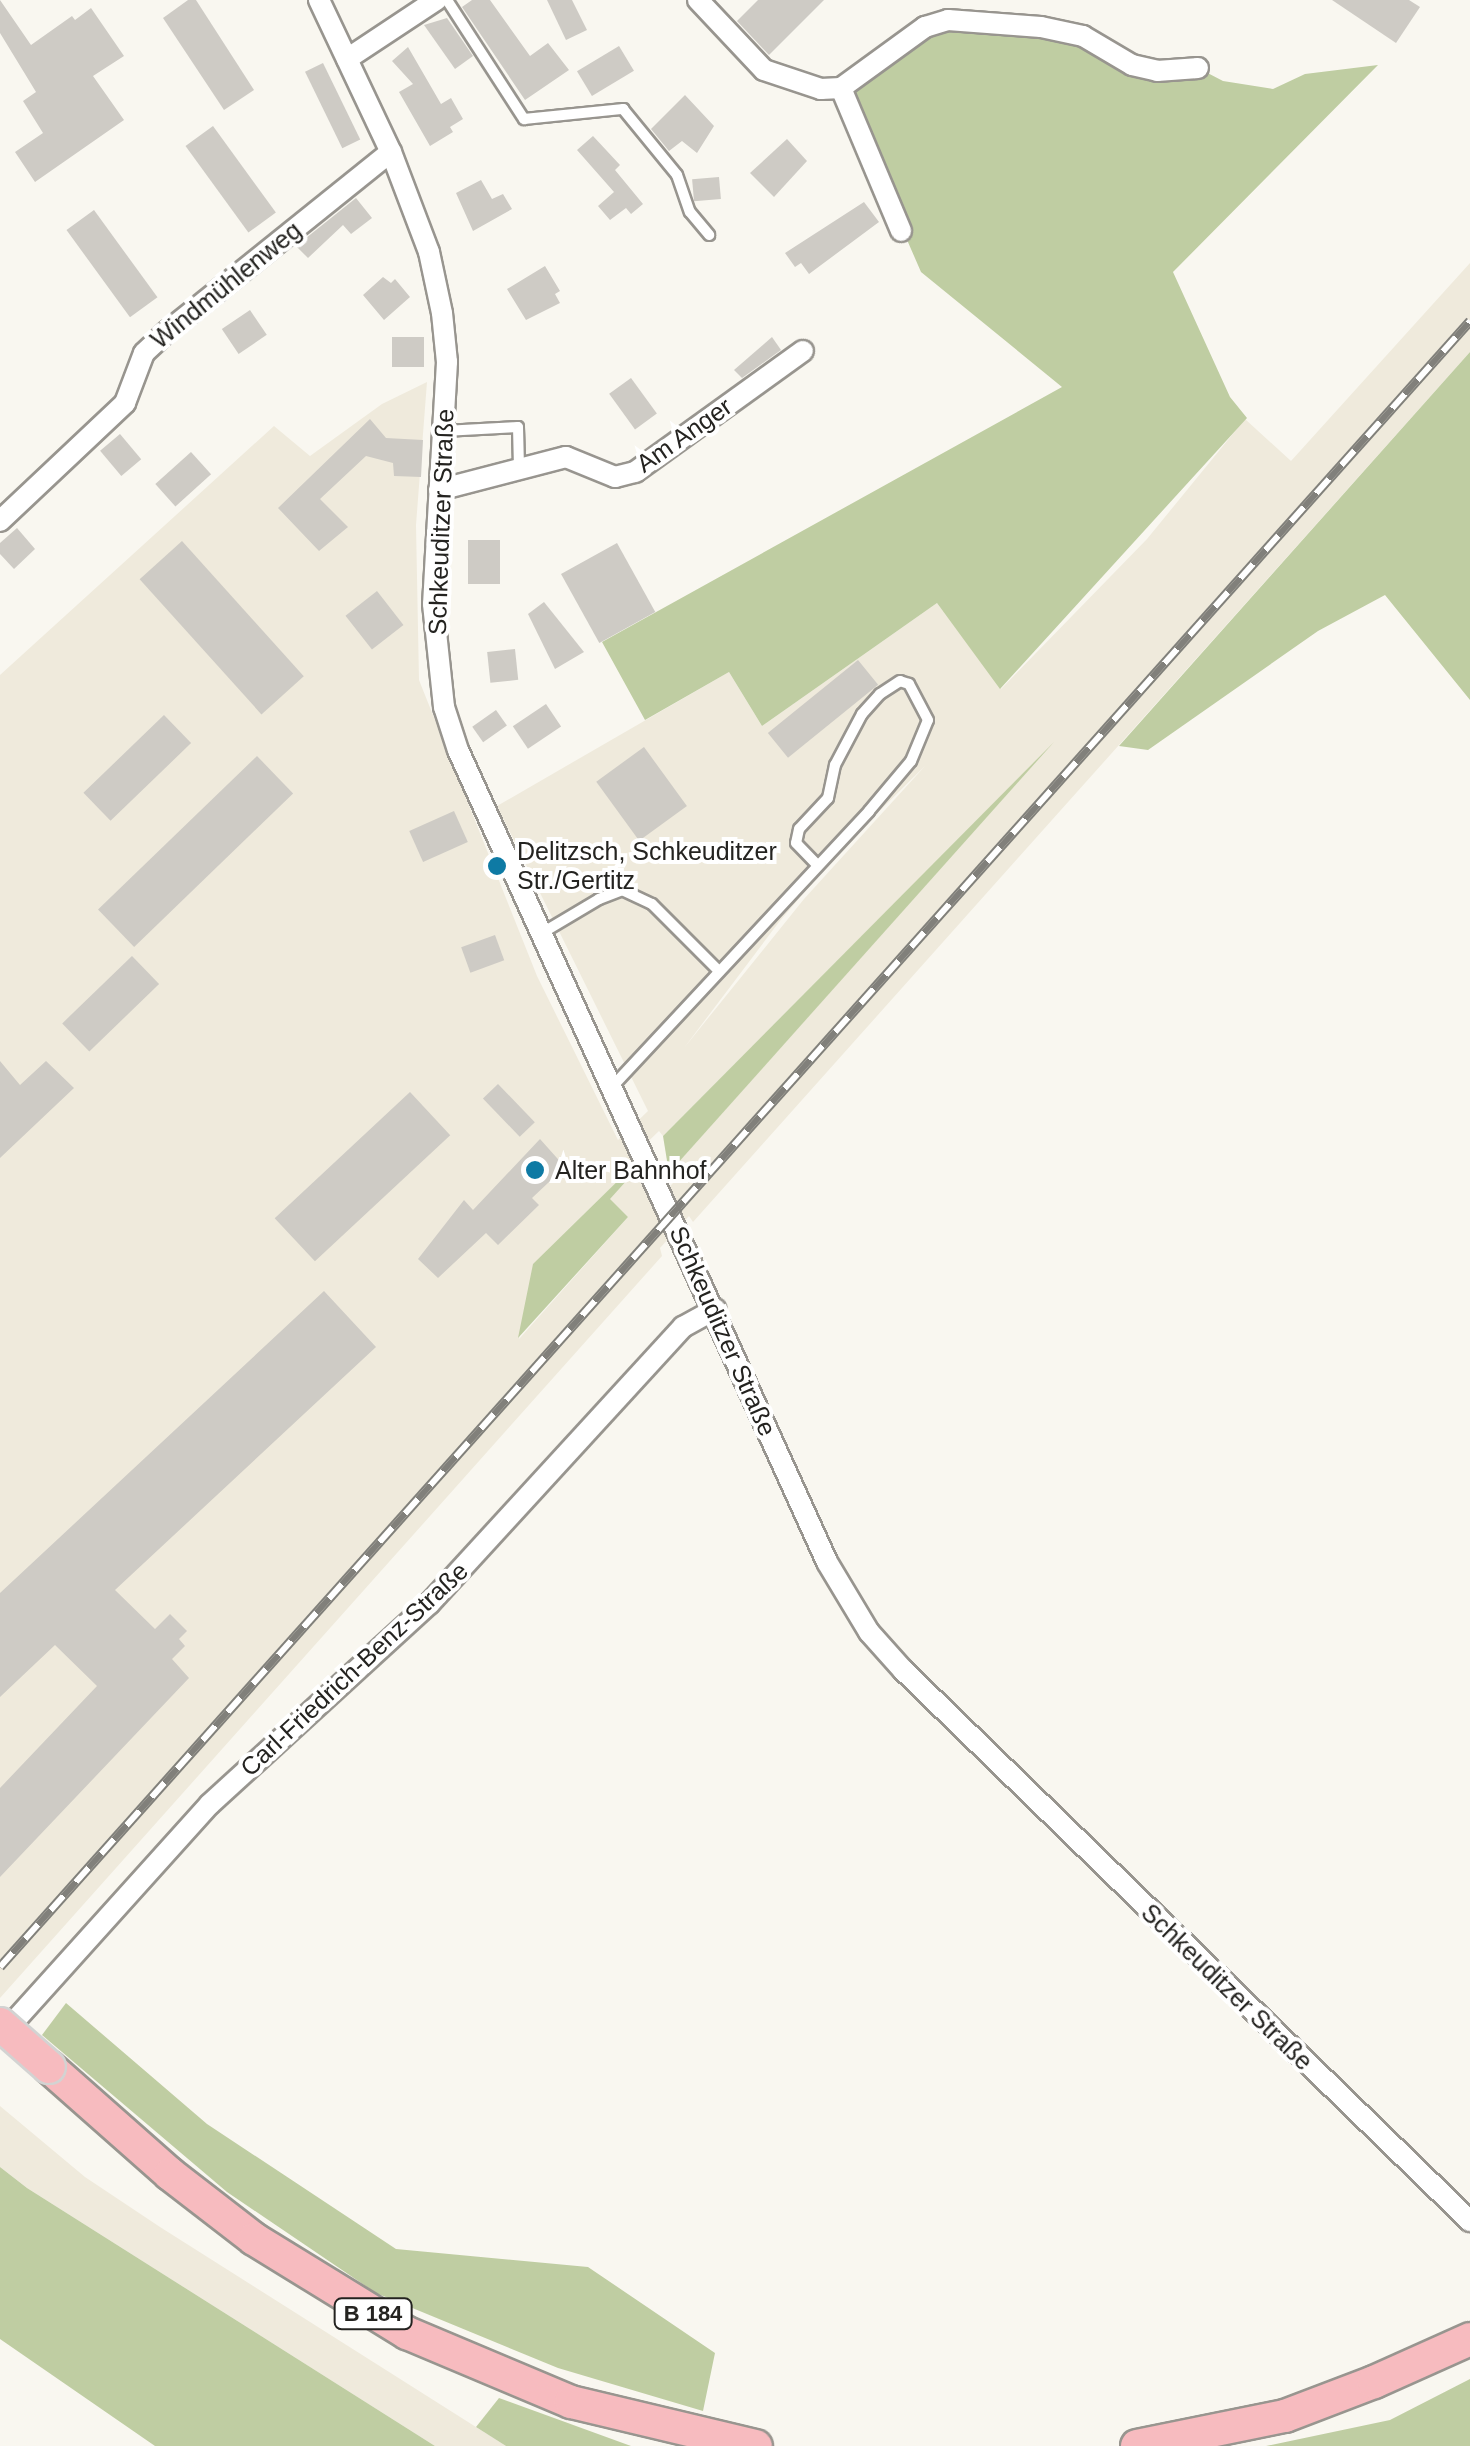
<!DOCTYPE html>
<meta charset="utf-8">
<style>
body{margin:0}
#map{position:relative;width:1470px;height:2446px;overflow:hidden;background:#f9f7f0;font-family:Helvetica,sans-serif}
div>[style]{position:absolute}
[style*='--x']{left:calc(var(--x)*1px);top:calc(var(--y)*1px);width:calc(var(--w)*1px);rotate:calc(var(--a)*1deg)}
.built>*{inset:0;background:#efeadc}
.green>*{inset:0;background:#bfcda2}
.building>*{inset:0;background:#cecbc5;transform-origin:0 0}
.roads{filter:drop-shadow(2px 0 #98958f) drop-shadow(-2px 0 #98958f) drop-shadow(0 2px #98958f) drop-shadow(0 -2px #98958f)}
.lane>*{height:10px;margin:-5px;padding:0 5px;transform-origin:5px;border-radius:5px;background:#fff}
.street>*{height:20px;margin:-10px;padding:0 10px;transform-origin:10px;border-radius:10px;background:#fff}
.primary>*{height:32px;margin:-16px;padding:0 16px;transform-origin:16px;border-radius:16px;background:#f7bbbf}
.rail>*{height:10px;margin-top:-5px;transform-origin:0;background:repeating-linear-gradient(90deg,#fff 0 19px,#81807b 0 38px);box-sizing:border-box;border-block:2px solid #81807b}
.bridges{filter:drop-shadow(2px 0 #d3d3d2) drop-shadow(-2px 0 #d3d3d2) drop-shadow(0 2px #d3d3d2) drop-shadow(0 -2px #d3d3d2)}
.primary-bridge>*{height:32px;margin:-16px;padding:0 16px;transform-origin:16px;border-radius:16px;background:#f7bbbf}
.dots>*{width:28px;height:28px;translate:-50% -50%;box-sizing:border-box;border:5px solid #fff;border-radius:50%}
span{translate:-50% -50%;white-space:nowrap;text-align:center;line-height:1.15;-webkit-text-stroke:8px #fff;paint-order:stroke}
.shield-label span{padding:2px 8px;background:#fff;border:2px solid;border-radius:8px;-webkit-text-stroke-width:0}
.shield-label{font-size:22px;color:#242320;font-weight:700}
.street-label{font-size:25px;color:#242320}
.poi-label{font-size:25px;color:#242320}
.left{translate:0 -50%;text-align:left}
</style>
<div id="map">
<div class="built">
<i style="clip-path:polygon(evenodd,1470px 263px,1470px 352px,693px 1222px,689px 1216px,660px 1248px,662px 1256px,0 1998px,0 675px,274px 426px,310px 456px,382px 404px,427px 382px,416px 525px,419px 680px,537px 976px,618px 1140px,648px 1111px,497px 806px,729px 672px,762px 726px,937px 603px,1001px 689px,1147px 539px,1245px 419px,1291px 461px,1470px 263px,1035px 762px,669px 1173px,673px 1183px,654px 1204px,637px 1169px,609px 1199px,628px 1217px,519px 1339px,534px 1264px,633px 1166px,630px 1159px,659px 1131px,663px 1136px,1035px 762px,1470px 263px,925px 766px,804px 899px,684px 1048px,779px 922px,844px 846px,925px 766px)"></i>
<i style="clip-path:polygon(0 2106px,85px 2177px,160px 2227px,506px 2446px,435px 2446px,27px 2188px,0 2167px)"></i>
</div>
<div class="green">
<i style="clip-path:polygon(949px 27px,1041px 27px,1132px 65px,1198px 68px,1223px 81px,1273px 89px,1305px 74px,1378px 65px,1173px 272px,1230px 397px,1247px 418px,1000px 689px,937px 603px,762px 726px,729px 672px,645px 720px,602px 642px,1062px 387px,921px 272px,841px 88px,918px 40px)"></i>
<i style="clip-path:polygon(1470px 352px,1470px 700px,1385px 595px,1318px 631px,1148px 750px,1119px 746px)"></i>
<i style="clip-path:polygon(1054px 742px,669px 1173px,663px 1136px)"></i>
<i style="clip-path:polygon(633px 1166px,637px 1169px,610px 1199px,628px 1217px,518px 1338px,533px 1264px)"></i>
<i style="clip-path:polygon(66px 2003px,207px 2124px,396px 2249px,588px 2267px,715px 2353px,703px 2411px,558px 2368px,376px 2293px,227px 2192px,42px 2035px)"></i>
<i style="clip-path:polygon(0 2167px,27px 2188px,435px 2446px,155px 2446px,0 2339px)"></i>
<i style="clip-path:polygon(1470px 2379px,1470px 2446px,1266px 2446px,1390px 2420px)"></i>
<i style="clip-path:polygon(499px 2398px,631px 2446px,506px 2446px,476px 2427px)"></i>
</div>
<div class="building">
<i style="clip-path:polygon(0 0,31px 45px,72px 16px,75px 20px,91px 8px,124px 56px,93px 76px,124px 120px,35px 182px,15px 152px,43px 133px,23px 101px,36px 92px,0 33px)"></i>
<i style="clip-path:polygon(188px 0,196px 0,254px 90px,224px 110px,163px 18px)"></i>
<i style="clip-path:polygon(472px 0,490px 0,530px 56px,548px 43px,569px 70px,525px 100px,462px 7px)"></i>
<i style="clip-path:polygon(547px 0,572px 0,587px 30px,566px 40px)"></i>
<i style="clip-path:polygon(758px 0,824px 0,769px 55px,737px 21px)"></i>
<i style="clip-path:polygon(1332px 0,1409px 0,1420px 7px,1396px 43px)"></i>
<i style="clip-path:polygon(447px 18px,473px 56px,455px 69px,424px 25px)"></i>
<i style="left:619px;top:46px;width:29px;height:49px;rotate:59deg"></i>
<i style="clip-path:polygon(408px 47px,441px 104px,451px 98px,463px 119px,450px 127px,453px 132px,430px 146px,399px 92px,413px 84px,392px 61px)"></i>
<i style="left:323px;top:63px;width:85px;height:20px;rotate:64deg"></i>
<i style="clip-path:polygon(685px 95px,714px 126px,697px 153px,682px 141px,669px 151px,651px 129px)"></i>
<i style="left:213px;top:126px;width:107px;height:34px;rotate:54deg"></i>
<i style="clip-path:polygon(593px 136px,620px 165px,615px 170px,643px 204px,631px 214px,626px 208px,610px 220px,598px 206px,614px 192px,577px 150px)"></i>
<i style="clip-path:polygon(787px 139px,807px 161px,774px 197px,750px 173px)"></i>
<i style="left:719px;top:177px;width:22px;height:27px;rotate:85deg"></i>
<i style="clip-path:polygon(481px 180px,492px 199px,503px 194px,512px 209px,473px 231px,456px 193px)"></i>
<i style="clip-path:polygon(356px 198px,372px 218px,351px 234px,343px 225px,308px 258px,296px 246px)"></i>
<i style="clip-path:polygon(864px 202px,879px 222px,809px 274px,801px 263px,795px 267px,785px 253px)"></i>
<i style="left:94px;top:210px;width:108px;height:34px;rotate:54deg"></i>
<i style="clip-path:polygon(545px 266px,560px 291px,555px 294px,560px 303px,526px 320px,507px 289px)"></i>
<i style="clip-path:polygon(383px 277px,391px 283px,395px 279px,410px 297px,384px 320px,363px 295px)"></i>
<i style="left:250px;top:310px;width:30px;height:34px;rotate:56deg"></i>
<i style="left:392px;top:337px;width:32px;height:30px"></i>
<i style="clip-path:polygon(772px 337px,781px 350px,742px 378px,734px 370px)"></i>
<i style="left:631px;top:378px;width:44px;height:27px;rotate:54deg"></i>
<i style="clip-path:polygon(370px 419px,386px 438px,423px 440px,421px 477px,394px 476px,393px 463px,366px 456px,320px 499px,348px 527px,319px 551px,278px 508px)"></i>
<i style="left:120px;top:434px;width:33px;height:26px;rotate:50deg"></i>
<i style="left:191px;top:452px;width:30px;height:48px;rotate:48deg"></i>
<i style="clip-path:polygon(17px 528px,35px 549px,14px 569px,0 554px,0 543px)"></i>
<i style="left:468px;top:540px;width:32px;height:44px"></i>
<i style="left:182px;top:541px;width:182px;height:57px;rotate:48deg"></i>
<i style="left:617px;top:543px;width:79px;height:64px;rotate:61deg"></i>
<i style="left:377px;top:591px;width:43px;height:40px;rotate:52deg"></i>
<i style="clip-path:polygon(544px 602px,584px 652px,555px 669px,528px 614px)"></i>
<i style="left:515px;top:649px;width:31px;height:28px;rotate:84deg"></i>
<i style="left:858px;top:660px;width:32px;height:116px;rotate:51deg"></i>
<i style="left:546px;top:704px;width:27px;height:40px;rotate:56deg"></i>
<i style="left:496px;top:710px;width:19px;height:29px;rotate:55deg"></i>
<i style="left:164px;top:715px;width:39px;height:112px;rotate:46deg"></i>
<i style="left:644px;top:747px;width:73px;height:59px;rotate:54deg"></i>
<i style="left:257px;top:756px;width:52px;height:221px;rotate:46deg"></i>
<i style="left:454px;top:811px;width:34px;height:49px;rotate:66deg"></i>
<i style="left:495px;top:935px;width:27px;height:36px;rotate:70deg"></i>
<i style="left:132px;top:956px;width:39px;height:97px;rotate:46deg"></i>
<i style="clip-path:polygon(0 1061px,20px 1085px,46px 1061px,74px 1088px,0 1158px)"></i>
<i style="left:498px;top:1084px;width:53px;height:21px;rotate:46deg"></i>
<i style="left:410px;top:1092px;width:59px;height:185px;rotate:47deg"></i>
<i style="clip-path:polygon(540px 1139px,565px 1167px,532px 1198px,539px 1205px,498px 1245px,486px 1233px,438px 1278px,418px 1259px,464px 1200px,473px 1210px)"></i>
<i style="clip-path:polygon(324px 1291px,376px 1347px,115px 1590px,155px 1629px,170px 1614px,187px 1631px,179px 1639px,185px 1646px,172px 1659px,189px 1678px,0 1877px,0 1788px,97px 1686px,55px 1645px,0 1697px,0 1593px)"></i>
</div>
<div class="roads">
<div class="lane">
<i style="--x:447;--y:0;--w:142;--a:57.1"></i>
<i style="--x:524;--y:119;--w:100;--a:-5.8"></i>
<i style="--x:623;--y:109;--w:85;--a:50.7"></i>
<i style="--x:677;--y:175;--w:39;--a:71"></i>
<i style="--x:690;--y:212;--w:30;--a:50"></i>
<i style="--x:444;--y:431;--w:74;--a:-3.1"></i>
<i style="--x:518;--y:427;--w:41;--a:88.6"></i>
<i style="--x:542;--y:933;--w:66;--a:-30.8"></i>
<i style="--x:599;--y:899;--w:25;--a:-21"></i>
<i style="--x:622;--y:890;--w:33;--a:25"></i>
<i style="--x:652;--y:904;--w:95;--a:45"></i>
<i style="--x:612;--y:1087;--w:377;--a:-47"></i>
<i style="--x:869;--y:811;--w:65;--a:-50"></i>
<i style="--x:911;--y:761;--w:44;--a:-67.5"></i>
<i style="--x:928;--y:720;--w:41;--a:-117.8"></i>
<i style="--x:909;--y:684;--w:9;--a:-162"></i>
<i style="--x:900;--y:681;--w:24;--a:147"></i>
<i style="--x:880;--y:694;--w:27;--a:132"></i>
<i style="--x:862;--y:714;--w:58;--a:117.9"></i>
<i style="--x:835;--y:765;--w:34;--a:102"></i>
<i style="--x:828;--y:798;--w:42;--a:133.1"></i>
<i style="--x:799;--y:829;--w:14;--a:102"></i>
<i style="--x:796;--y:843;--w:30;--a:46"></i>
</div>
<div class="street">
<i style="--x:319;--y:0;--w:168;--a:64.7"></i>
<i style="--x:391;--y:152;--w:107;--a:69.2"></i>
<i style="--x:429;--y:252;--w:62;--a:78"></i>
<i style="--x:442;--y:313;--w:49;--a:84.2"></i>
<i style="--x:447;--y:362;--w:242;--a:93.3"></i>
<i style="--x:433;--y:604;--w:104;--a:83.9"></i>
<i style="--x:444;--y:707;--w:45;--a:72"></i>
<i style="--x:458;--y:750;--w:892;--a:65.56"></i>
<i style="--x:827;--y:1562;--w:82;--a:59"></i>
<i style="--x:869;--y:1632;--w:51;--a:48.2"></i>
<i style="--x:903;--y:1670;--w:791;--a:44.18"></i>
<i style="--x:698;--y:0;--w:96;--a:46.7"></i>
<i style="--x:764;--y:70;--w:60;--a:18.4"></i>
<i style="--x:821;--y:89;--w:20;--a:-3"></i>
<i style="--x:841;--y:88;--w:104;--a:-36"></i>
<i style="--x:925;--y:27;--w:24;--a:-17"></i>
<i style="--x:948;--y:20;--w:93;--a:4.3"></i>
<i style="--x:1041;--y:27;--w:43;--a:12.1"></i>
<i style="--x:1083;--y:36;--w:57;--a:30.6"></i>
<i style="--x:1132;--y:65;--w:26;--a:13"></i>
<i style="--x:1157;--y:71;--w:41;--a:-4.2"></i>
<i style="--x:347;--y:59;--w:107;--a:-33.5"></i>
<i style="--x:841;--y:88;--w:155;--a:67.2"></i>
<i style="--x:439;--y:490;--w:131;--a:-14.6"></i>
<i style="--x:566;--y:457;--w:53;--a:22.2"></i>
<i style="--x:615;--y:477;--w:21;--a:-14"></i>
<i style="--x:635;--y:472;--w:207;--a:-35.8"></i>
<i style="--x:0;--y:521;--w:172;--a:-43.3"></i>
<i style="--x:125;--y:403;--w:53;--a:-69.2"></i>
<i style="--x:144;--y:353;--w:33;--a:-43"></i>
<i style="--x:168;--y:331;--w:286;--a:-38.8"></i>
<i style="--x:1;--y:2036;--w:312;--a:-48"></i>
<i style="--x:210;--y:1804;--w:297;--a:-42.4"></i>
<i style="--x:429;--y:1604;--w:376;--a:-47.5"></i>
<i style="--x:683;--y:1327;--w:37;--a:-29"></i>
</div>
<div class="primary">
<i style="--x:49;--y:2067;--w:162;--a:41.5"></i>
<i style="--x:170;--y:2174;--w:106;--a:37.7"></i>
<i style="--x:254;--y:2239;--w:180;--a:31.6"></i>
<i style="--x:407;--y:2333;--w:178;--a:22.8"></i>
<i style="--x:571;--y:2402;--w:190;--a:13.4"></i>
<i style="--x:1137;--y:2446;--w:151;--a:-11.5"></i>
<i style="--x:1285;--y:2416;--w:95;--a:-20.9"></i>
<i style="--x:1374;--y:2382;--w:105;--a:-24.1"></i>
</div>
</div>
<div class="rail">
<i style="--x:0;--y:1967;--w:2207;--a:-48.23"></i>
</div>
<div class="bridges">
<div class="primary-bridge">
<i style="--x:0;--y:2024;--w:65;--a:41.3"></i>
</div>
</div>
<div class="dots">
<i style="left:497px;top:866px;background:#0e7aa4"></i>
<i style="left:535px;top:1170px;background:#0e7aa4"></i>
</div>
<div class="shield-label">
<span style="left:373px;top:2314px">B 184</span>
</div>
<div class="street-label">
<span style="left:226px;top:285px;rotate:-39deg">Windmühlenweg</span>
<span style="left:684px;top:435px;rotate:-35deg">Am Anger</span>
<span style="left:441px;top:522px;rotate:-88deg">Schkeuditzer Straße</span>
<span style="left:723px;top:1331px;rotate:66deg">Schkeuditzer Straße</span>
<span style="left:354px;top:1669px;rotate:-43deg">Carl-Friedrich-Benz-Straße</span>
<span style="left:1227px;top:1987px;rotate:44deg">Schkeuditzer Straße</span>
</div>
<div class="poi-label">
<span class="left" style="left:517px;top:866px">Delitzsch, Schkeuditzer<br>Str./Gertitz</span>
<span class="left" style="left:555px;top:1170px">Alter Bahnhof</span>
</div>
</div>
